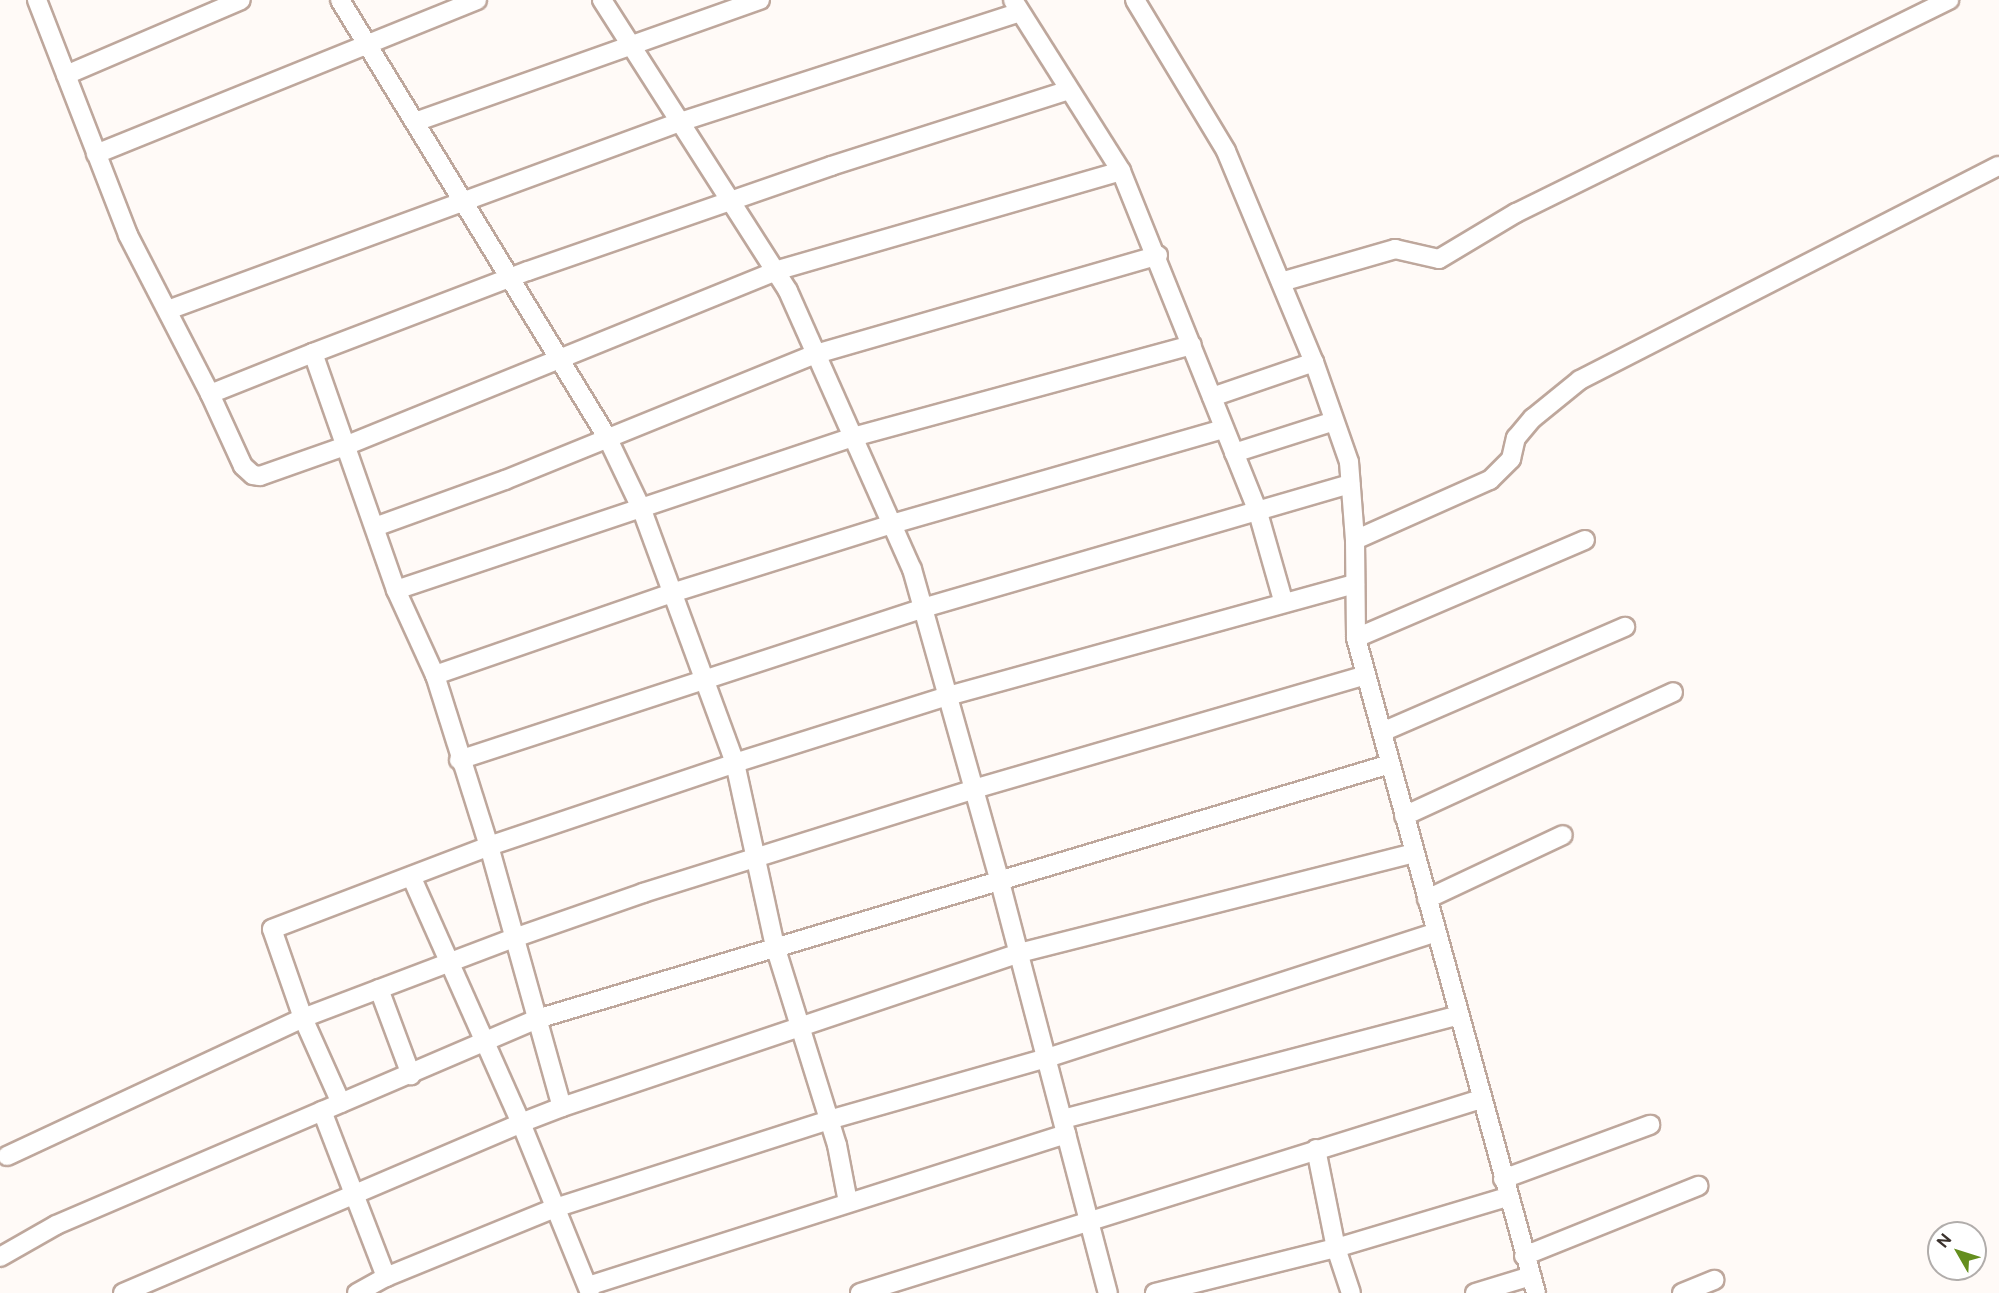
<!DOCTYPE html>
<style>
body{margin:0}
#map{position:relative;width:1999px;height:1293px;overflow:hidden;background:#fffaf7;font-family:"Public Sans",sans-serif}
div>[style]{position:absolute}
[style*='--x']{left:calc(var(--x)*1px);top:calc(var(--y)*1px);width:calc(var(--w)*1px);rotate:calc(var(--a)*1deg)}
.roads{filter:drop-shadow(2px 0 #bea79c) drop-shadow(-2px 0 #bea79c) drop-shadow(0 2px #bea79c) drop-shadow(0 -2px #bea79c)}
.minor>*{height:18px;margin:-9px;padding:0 9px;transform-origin:9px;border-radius:9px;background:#fff}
span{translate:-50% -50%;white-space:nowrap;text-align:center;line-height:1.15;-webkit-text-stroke:6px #fff;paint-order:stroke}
.north{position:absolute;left:1927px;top:1221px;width:60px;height:60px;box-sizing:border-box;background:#fff;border:2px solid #b1adab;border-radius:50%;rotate:309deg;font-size:16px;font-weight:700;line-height:24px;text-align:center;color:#3b322d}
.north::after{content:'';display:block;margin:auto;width:21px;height:27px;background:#648e1e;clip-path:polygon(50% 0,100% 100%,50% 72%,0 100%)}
</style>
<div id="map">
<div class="roads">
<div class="minor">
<i style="--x:37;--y:0;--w:252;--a:68.8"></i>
<i style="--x:128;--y:235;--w:179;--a:62.7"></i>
<i style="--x:210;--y:394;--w:111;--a:-21.7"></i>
<i style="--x:313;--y:353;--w:251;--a:70.7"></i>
<i style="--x:396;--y:590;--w:94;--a:65.4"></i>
<i style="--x:435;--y:675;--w:179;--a:72.5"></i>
<i style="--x:489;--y:846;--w:271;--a:74.4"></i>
<i style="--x:562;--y:1107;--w:44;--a:158.7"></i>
<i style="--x:521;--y:1123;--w:183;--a:67.9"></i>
<i style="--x:340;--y:0;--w:512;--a:58.58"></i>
<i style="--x:607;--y:437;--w:81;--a:64.4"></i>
<i style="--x:642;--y:510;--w:270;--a:69.8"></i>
<i style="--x:735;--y:763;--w:187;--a:77.7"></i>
<i style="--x:775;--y:946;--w:208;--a:72.7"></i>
<i style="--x:837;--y:1145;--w:58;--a:79.1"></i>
<i style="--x:602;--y:0;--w:345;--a:57.4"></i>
<i style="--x:788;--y:291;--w:304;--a:66"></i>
<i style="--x:912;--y:569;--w:325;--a:74.3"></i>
<i style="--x:1000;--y:882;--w:425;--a:75.3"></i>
<i style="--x:1013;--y:0;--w:202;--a:57.7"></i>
<i style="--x:1121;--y:171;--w:364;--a:68.1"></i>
<i style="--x:1257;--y:509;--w:95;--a:74.1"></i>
<i style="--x:1135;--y:0;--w:176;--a:58.9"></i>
<i style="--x:1226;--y:151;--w:229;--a:67.4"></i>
<i style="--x:1314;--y:362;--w:106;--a:70.7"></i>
<i style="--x:1349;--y:462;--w:78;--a:85.6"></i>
<i style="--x:1355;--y:540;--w:98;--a:89.4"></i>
<i style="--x:1356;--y:638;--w:679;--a:74.63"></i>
<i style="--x:66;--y:75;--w:190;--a:-23.2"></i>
<i style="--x:415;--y:122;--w:366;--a:-19.5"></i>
<i style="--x:96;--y:154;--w:411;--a:-22"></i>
<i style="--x:1281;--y:282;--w:119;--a:-16.1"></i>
<i style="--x:1395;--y:249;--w:45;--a:12.8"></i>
<i style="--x:1439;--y:259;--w:90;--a:-30.9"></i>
<i style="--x:1516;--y:213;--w:483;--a:-26.2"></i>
<i style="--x:168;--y:310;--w:545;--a:-20.16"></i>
<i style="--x:680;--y:122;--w:357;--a:-17.9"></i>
<i style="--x:313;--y:353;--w:230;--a:-20.9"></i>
<i style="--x:528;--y:271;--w:321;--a:-19.1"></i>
<i style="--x:831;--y:166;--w:250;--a:-17.7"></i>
<i style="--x:210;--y:394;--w:79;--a:65.4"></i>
<i style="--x:243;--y:466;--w:13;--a:42"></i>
<i style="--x:253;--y:475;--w:7;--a:8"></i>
<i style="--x:260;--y:476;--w:90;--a:-19.4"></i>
<i style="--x:345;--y:446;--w:464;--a:-22.1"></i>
<i style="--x:775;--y:271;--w:360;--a:-16.1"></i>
<i style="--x:1212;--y:397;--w:108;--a:-18.9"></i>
<i style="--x:1234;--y:453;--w:105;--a:-17.7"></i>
<i style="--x:375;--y:527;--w:138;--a:-19.9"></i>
<i style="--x:505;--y:480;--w:336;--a:-22.1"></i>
<i style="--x:816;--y:354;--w:356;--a:-16.1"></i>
<i style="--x:1355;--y:540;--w:148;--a:-24"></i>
<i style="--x:1490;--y:480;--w:30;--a:-45"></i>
<i style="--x:1511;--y:459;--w:22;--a:-77"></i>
<i style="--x:1516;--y:438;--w:26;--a:-50"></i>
<i style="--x:1533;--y:418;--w:60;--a:-39"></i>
<i style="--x:1580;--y:380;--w:470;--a:-27.1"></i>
<i style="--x:396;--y:590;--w:482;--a:-18.5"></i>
<i style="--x:853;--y:437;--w:351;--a:-15.2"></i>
<i style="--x:1356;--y:638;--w:249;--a:-23.2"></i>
<i style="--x:435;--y:675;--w:251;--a:-19.1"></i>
<i style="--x:672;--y:593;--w:231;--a:-17.4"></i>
<i style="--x:892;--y:524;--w:345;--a:-16"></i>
<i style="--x:1382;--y:732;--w:265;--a:-23.4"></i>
<i style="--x:459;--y:760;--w:488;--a:-18.1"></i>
<i style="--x:923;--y:608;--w:445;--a:-16.2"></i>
<i style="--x:1404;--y:816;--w:296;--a:-24.7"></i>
<i style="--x:1427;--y:899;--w:150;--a:-25.2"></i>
<i style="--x:379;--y:989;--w:92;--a:69.6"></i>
<i style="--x:341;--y:1103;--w:93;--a:-114.1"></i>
<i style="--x:303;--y:1018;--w:94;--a:-109.2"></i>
<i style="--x:272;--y:929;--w:232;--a:-20.9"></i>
<i style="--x:489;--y:846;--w:260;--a:-18.6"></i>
<i style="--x:735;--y:763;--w:223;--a:-17.5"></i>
<i style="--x:948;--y:696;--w:422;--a:-15.4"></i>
<i style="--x:562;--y:1107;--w:482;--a:-18.6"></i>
<i style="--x:1019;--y:953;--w:408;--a:-14.2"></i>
<i style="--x:322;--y:1111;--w:178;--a:68.9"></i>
<i style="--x:386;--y:1277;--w:183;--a:-22.2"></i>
<i style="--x:555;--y:1208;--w:288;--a:-17.8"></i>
<i style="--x:829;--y:1120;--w:227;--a:-15.9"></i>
<i style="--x:1047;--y:1058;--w:409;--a:-17.9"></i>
<i style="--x:1063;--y:1119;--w:409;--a:-14.7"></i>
<i style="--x:1316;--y:1149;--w:101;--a:78.6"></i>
<i style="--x:1336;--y:1248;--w:47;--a:71.6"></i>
<i style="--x:7;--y:1156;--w:327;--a:-25"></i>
<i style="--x:303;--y:1018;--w:226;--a:-20.8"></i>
<i style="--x:514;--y:938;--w:137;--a:-19.2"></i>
<i style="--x:643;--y:893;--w:347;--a:-17.4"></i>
<i style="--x:974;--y:789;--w:408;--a:-16.2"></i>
<i style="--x:1503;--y:1179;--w:157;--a:-20.2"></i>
<i style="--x:1524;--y:1256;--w:188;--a:-21.9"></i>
<i style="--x:0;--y:1257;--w:64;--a:-29.7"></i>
<i style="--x:56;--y:1225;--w:523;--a:-23.18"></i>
<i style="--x:537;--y:1019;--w:890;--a:-16.64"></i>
<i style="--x:588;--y:1286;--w:502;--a:-17.64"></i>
<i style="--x:123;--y:1293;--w:433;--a:-23.1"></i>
<i style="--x:521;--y:1123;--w:270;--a:-114"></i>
<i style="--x:357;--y:1293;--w:33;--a:-29"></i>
<i style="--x:860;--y:1293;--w:651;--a:-17.35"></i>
<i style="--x:1155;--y:1293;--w:187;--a:-14"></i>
<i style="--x:1336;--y:1248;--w:178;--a:-16.6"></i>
<i style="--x:1475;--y:1293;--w:59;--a:-16.9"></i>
<i style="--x:1682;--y:1293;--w:35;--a:-22"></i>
</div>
</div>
<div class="north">N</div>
</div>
